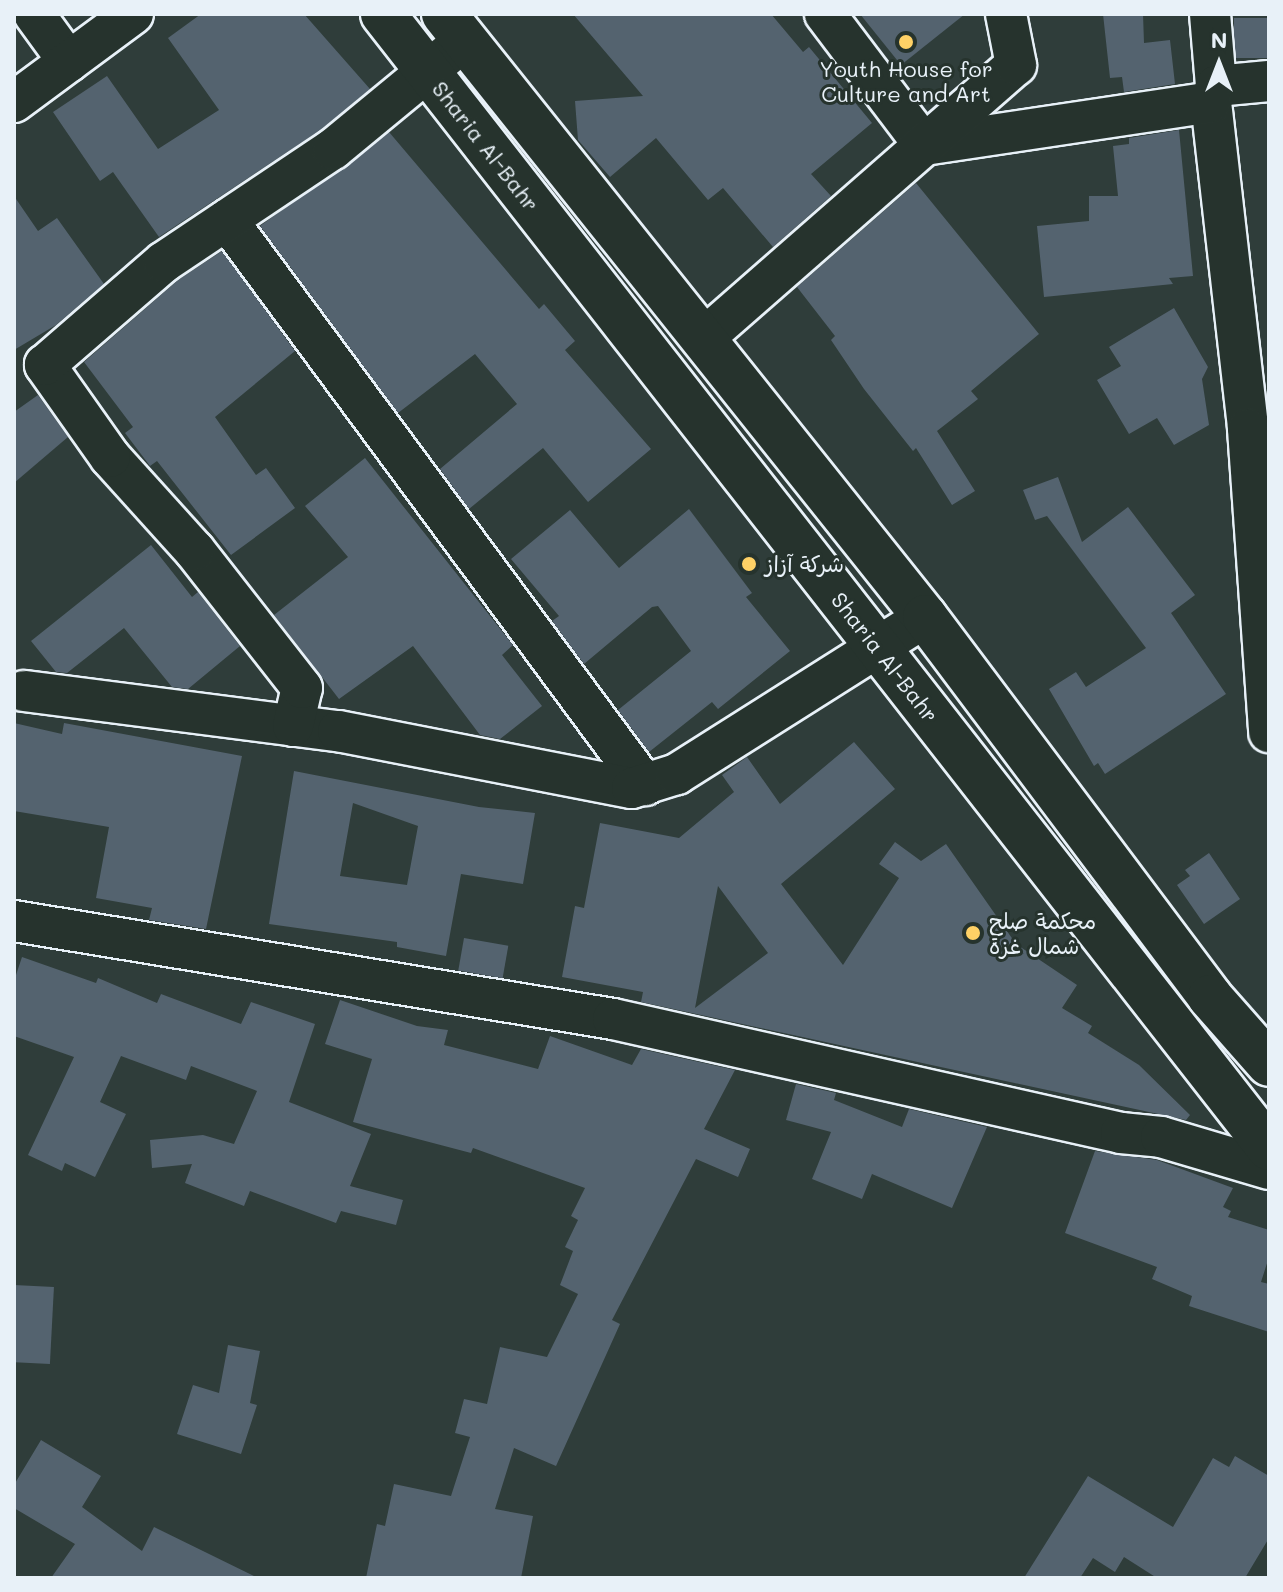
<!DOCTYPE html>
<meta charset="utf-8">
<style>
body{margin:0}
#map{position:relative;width:1283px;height:1592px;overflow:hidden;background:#2f3d3a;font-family:Mali,"Playpen Sans Arabic",sans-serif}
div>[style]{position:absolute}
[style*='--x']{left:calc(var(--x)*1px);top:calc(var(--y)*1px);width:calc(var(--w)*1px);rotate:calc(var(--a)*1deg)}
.building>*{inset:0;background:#54636f;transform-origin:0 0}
.roads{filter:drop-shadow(2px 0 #e8f1f8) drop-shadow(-2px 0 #e8f1f8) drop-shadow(0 2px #e8f1f8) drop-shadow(0 -2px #e8f1f8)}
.street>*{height:40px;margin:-20px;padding:0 20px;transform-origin:20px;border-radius:20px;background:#26332d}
.secondary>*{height:44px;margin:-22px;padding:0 22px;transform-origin:22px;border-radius:22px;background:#26332d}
.dots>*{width:22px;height:22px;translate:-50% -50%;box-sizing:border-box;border:4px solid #26332d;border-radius:50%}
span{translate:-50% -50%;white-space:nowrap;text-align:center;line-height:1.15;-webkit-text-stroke:6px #26332d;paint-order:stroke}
.poi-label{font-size:22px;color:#e8f1f8}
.left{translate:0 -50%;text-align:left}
.street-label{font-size:22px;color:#e8f1f8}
.frame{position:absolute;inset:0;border:16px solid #e8f1f8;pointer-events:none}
.north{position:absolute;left:1179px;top:24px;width:80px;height:80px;-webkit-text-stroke:6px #26332d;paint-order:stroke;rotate:0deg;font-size:22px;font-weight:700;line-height:32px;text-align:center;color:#e8f1f8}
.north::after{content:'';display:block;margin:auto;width:28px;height:36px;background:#e8f1f8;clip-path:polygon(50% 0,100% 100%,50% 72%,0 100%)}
</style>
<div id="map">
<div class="building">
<i style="clip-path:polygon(201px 14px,304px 14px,370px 89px,319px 131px,159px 237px,113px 172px,100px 181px,53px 112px,107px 76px,158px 149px,219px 110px,168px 38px)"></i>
<i style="clip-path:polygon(573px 14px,771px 14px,803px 52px,809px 47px,872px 123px,811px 174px,831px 196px,773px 247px,723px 188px,708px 200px,656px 138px,610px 177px,578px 140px,575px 101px,643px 96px)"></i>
<i style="clip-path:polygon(860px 14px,965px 14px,901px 65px)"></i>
<i style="clip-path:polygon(1103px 14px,1143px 14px,1144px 43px,1170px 40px,1175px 84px,1124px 92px,1122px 77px,1110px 78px)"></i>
<i style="left:1269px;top:18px;width:40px;height:35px;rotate:90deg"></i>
<i style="clip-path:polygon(1179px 130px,1193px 276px,1169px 278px,1173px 284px,1044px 297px,1037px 226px,1089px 221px,1089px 196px,1118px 196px,1113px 146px,1129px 144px,1129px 138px)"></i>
<i style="clip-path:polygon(389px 132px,539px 309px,544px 304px,575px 341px,565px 350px,651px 449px,588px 502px,543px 448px,469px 509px,440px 469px,517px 404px,475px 354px,398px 413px,260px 226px)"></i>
<i style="clip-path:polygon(916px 183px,1039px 334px,971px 391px,978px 399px,937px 431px,975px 491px,952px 505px,916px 448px,913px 451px,864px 389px,831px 340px,835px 336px,797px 287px)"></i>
<i style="clip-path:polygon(14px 196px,38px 231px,57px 218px,104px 284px,56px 325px,14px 350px)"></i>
<i style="clip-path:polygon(222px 251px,295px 351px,215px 417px,256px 475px,266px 468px,295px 508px,231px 555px,157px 461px,150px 466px,125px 433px,133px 427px,84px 362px,178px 280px)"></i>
<i style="clip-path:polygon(1174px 308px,1208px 367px,1202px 379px,1209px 425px,1174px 445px,1157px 418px,1129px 434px,1097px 380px,1121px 366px,1109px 347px)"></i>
<i style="clip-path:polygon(38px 395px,68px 437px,14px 483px,14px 412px)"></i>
<i style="clip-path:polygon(365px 458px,513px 645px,502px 655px,542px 706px,500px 739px,480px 735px,413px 646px,339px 699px,274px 615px,348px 557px,305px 506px)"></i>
<i style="clip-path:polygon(1058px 477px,1082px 542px,1128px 507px,1195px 595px,1171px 613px,1226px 694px,1105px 774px,1098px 763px,1094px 766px,1049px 689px,1076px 672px,1086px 687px,1146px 648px,1047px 516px,1035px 520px,1023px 490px)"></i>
<i style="clip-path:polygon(689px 509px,752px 593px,746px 597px,790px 651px,718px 709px,712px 702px,649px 752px,618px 710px,691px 651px,658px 606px,652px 607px,584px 664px,552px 621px,559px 616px,511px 559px,570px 510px,619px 568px)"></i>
<i style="clip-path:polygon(151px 545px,192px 597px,198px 592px,240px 646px,188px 689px,172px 687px,124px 628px,67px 673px,56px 672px,31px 641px)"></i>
<i style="clip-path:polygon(14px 723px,62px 734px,64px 723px,242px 756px,206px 929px,149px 920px,152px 908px,96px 898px,109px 827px,14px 811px)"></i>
<i style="clip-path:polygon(evenodd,854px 742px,895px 789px,781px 884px,843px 965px,899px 878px,879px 864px,895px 842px,921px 861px,946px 844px,1016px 944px,1077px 985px,1062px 1008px,1092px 1026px,1088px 1033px,1139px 1065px,1190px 1115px,1186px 1120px,641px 1002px,643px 992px,562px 977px,575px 906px,584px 908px,600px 823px,679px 838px,734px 792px,722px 775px,747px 757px,780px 804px,854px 742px,718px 886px,768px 953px,695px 1008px,718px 886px)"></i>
<i style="clip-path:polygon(evenodd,294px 771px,479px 807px,535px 813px,523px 884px,461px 874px,446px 956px,397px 947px,397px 942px,269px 924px,294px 771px,353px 803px,418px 826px,407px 885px,340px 876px,353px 803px)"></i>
<i style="clip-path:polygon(1209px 853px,1240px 899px,1204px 924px,1177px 885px,1190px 876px,1185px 870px)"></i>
<i style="left:464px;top:938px;width:45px;height:33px;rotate:10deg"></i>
<i style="clip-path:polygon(22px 957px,96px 983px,98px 978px,157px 1003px,161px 994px,241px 1024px,251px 1002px,315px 1024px,289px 1102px,371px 1134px,350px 1186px,403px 1200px,396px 1225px,341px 1211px,336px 1223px,250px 1191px,244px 1206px,185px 1183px,192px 1164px,152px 1168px,150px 1140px,203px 1135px,234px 1144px,257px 1091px,191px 1066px,186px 1080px,121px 1056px,100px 1102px,126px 1114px,95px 1177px,65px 1163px,62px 1171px,28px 1155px,74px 1057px,14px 1036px,14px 981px)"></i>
<i style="clip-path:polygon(340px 1000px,417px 1026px,448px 1030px,444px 1045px,538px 1069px,550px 1036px,632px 1065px,641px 1049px,735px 1070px,704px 1129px,750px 1149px,738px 1177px,696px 1159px,612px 1320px,620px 1324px,556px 1466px,514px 1448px,495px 1509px,533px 1516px,521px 1578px,366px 1578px,377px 1524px,385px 1526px,394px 1484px,451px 1496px,470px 1437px,455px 1433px,464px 1399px,487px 1404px,500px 1347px,547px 1357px,578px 1294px,560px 1285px,573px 1251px,565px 1247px,578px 1220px,571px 1216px,585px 1188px,473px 1148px,471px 1153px,353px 1122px,372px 1059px,325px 1044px)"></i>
<i style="clip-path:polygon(796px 1084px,836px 1093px,834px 1100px,902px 1127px,909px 1109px,987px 1127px,952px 1208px,872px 1174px,862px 1199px,812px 1179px,831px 1132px,786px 1120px)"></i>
<i style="clip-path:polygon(1095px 1151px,1157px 1160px,1233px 1188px,1223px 1207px,1231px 1211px,1228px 1217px,1269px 1230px,1269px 1257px,1261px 1282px,1269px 1284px,1269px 1332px,1189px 1306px,1192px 1296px,1152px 1279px,1157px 1267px,1065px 1233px)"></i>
<i style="left:14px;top:1285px;width:40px;height:77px;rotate:3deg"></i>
<i style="clip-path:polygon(228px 1345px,260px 1351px,250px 1403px,257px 1405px,241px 1454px,177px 1434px,193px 1385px,219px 1393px)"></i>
<i style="clip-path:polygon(41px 1440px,101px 1476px,82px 1507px,142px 1551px,154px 1527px,258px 1578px,51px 1578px,75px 1544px,14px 1508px,14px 1485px)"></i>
<i style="clip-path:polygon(1235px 1456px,1269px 1476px,1269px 1538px,1245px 1578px,1157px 1578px,1124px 1557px,1115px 1572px,1093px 1558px,1080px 1578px,1024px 1578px,1088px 1476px,1173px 1527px,1213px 1458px,1229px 1467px)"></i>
</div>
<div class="roads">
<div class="street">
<i style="--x:34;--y:14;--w:59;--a:53.9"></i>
<i style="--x:825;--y:14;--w:164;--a:52.9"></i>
<i style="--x:1210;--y:14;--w:72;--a:85.2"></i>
<i style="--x:1216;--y:86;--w:17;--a:107"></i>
<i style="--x:1211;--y:102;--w:329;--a:83.5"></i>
<i style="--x:1248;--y:429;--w:304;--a:86"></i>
<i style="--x:1216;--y:86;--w:53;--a:-5.4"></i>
<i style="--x:14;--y:102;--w:148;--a:-36.5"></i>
<i style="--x:924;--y:145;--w:290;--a:-8.5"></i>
<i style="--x:227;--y:220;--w:703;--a:53.51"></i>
<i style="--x:705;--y:337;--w:413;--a:-41.2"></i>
<i style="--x:1016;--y:65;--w:52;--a:-101.1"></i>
<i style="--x:24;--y:691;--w:317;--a:7.3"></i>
<i style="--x:338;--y:731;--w:299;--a:11"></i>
<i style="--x:632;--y:788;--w:47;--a:-17.3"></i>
<i style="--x:677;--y:774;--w:294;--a:-32.3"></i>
<i style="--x:293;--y:726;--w:39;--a:-77"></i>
<i style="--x:302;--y:688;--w:175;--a:-128"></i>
<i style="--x:194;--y:550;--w:125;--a:-132.1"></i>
<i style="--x:110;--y:457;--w:113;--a:-125.2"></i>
<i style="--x:45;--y:365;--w:157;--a:-40.9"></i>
<i style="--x:164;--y:262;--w:203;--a:-33.8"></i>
<i style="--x:333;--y:149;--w:171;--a:-39.5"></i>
<i style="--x:14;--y:921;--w:607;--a:9.29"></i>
<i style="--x:613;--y:1019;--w:521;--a:12.65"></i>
<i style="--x:1121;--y:1133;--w:40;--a:5.7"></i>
<i style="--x:1161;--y:1137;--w:113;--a:16.5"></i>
</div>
<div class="secondary">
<i style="--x:383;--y:14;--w:1439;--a:52"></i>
<i style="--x:444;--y:14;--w:771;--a:51.42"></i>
<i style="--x:925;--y:617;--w:475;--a:53.1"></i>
<i style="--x:1210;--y:997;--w:89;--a:48.6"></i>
</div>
</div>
<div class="dots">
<i style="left:906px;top:42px;background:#ffd166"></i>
<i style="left:749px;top:564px;background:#ffd166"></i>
<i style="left:973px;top:933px;background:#ffd166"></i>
</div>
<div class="poi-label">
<span style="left:906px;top:81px">Youth House for<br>Culture and Art</span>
<span class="left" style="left:765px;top:564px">شركة آزاز</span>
<span class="left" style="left:989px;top:933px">محكمة صلح<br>شمال غزة</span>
</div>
<div class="street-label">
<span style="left:486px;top:146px;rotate:52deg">Sharia Al-Bahr</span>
<span style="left:885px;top:657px;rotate:52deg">Sharia Al-Bahr</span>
</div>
<div class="frame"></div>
<div class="north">N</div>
</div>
